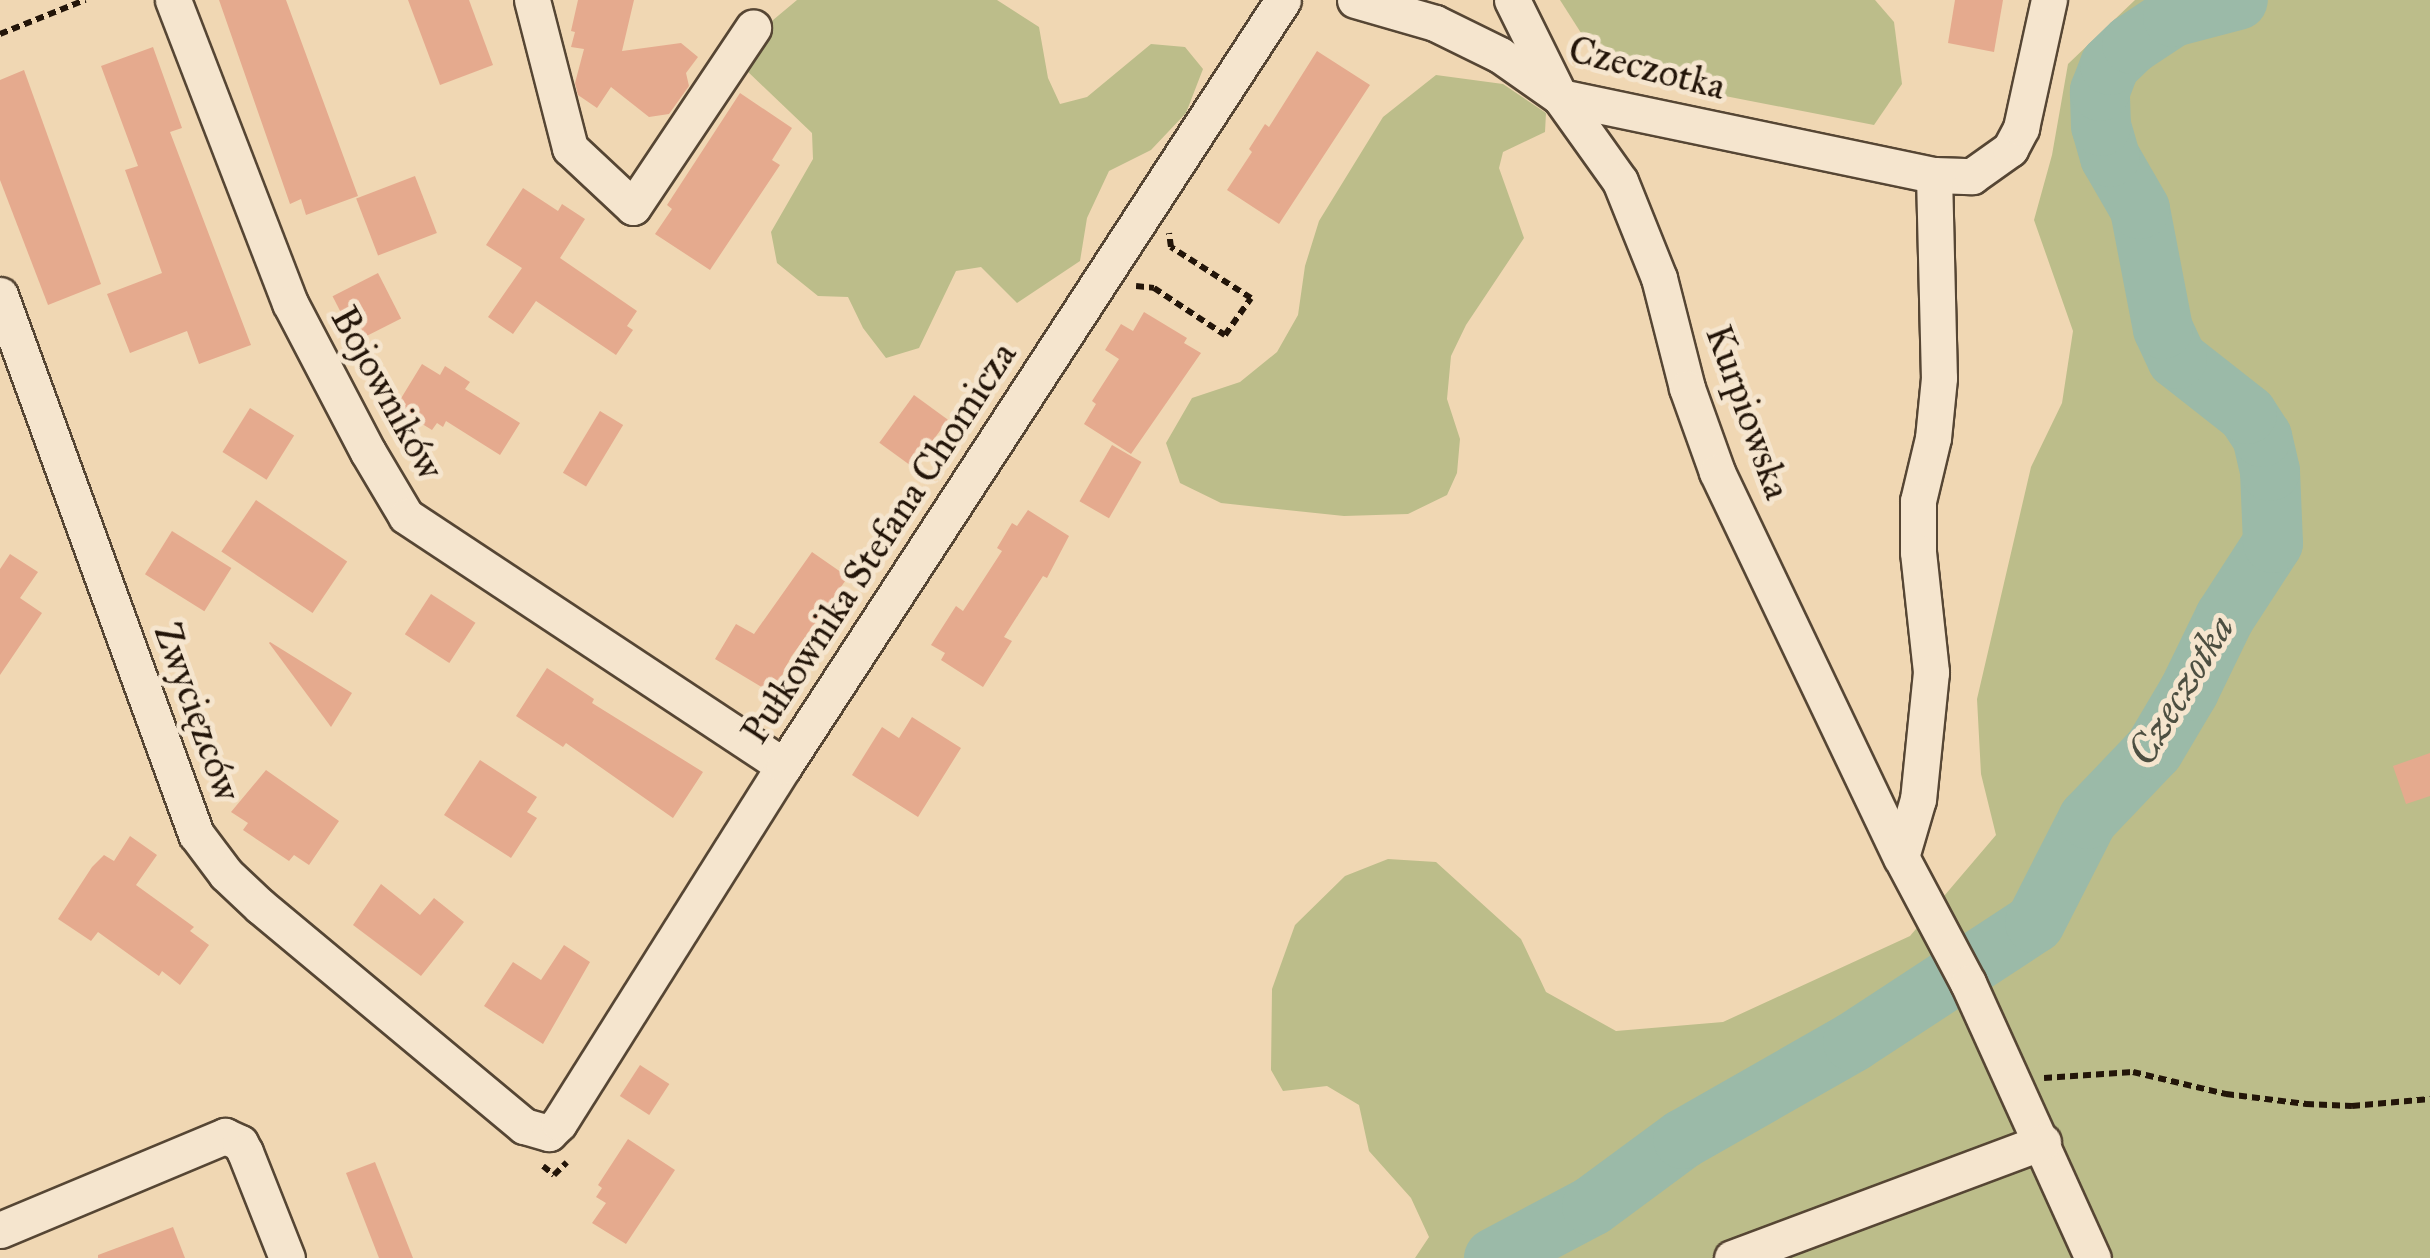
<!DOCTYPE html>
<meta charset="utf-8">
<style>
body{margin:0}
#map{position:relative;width:2430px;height:1258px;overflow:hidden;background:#f0d7b3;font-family:"IM FELL Great Primer",serif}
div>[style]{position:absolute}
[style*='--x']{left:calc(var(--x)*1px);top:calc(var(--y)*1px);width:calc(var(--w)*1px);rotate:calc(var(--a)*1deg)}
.green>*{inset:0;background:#bcbd8a}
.river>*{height:60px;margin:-30px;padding:0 30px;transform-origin:30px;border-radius:30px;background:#9bbaa8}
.building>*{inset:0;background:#e5aa8e;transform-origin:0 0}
.path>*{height:6px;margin-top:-3px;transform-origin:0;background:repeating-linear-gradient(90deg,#231509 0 8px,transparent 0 13px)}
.roads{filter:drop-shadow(2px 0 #564634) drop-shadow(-2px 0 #564634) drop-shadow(0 2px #564634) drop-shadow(0 -2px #564634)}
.minor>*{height:35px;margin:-17.5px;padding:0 17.5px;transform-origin:17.5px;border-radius:17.5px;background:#f5e5ce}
span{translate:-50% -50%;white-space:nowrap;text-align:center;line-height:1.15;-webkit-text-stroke:10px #f5e5ce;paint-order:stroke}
.street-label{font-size:38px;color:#231509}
.water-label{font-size:40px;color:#4d4f41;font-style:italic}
</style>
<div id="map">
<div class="green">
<i style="clip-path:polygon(797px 0,997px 0,1039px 27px,1048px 78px,1060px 104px,1087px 97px,1151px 44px,1185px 47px,1203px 69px,1186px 113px,1151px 150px,1109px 171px,1087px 218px,1080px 261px,1017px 303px,981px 267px,956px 271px,919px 348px,886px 358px,863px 328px,848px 297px,818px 296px,777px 263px,771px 232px,813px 159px,812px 133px,745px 69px,748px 41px)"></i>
<i style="clip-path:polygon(1560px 0,1875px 0,1894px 22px,1902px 84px,1874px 125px,1653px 82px,1597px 58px)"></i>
<i style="clip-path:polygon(2135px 0,2430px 0,2430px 1258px,1415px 1258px,1429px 1237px,1411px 1198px,1369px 1151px,1359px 1105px,1327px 1086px,1283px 1091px,1271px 1070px,1272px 989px,1295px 925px,1345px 876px,1388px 859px,1436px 862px,1521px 939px,1546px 992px,1616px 1031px,1723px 1022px,1910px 936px,1996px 835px,1981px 774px,1977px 699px,2031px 467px,2062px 403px,2073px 331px,2034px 220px,2052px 155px,2068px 64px)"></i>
<i style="clip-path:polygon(1436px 75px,1503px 84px,1546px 113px,1545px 132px,1503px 152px,1499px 168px,1524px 238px,1466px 325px,1451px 356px,1447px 399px,1460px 439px,1457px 473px,1447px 495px,1408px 514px,1344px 516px,1221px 503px,1180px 483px,1166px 443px,1192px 398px,1240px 382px,1277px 352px,1298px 315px,1305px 266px,1319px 221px,1383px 117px)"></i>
</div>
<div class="river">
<i style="--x:1494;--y:1258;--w:111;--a:-28"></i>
<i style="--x:1592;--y:1206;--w:113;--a:-36.4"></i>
<i style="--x:1683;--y:1139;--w:196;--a:-29.7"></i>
<i style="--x:1853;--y:1042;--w:217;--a:-33.2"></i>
<i style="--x:2035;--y:923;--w:117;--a:-63"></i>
<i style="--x:2088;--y:819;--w:95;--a:-46.3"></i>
<i style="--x:2154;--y:750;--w:69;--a:-59.3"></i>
<i style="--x:2189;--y:691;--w:82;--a:-64.1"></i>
<i style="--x:2225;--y:617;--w:88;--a:-57"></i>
<i style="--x:2273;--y:543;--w:72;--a:-92.4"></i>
<i style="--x:2270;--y:471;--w:35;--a:-103"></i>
<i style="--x:2262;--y:437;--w:27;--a:-123"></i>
<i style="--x:2247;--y:414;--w:89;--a:-141.8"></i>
<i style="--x:2177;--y:359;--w:33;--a:-115"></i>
<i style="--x:2163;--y:329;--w:122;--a:-100.9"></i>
<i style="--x:2140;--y:209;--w:60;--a:-120"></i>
<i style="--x:2110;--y:157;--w:32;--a:-106"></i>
<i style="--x:2101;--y:126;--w:35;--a:-92"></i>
<i style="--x:2100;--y:91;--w:28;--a:-69"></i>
<i style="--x:2110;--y:65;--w:30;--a:-44"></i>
<i style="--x:2132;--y:44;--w:49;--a:-33.4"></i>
<i style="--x:2173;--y:17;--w:67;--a:-14.7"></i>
</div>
<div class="building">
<i style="clip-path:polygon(219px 0,286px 0,358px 196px,306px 215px,301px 199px,290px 204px)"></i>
<i style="clip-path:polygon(408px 0,469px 0,493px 65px,440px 85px)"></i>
<i style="clip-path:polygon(578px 0,634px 0,622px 51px,681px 43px,698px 57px,686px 73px,689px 86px,669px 114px,649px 117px,611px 87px,597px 108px,578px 95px,575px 83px,584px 49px,571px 47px,575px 32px,571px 31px)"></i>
<i style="clip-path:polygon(1955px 0,2003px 0,1994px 52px,1948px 43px)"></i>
<i style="clip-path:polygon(153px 47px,182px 128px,170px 132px,251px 345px,199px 364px,187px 331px,130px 353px,107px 294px,162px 273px,125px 170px,138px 166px,101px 66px)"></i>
<i style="clip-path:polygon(1317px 51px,1370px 85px,1279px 224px,1227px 190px,1252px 152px,1249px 149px,1265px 124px,1269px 127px)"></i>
<i style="clip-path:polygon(24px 70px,101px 284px,48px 305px,0 180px,0 80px)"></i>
<i style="clip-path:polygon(740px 93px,792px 128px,772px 160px,780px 165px,710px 270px,655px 234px,672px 209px,667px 205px)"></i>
<i style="left:415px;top:176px;width:61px;height:63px;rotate:69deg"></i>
<i style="clip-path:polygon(523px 188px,558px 211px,562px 204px,585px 219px,560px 258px,637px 311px,627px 326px,633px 330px,616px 355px,536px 301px,513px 334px,488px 317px,522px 268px,486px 245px)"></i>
<i style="left:378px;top:273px;width:51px;height:51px;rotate:63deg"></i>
<i style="clip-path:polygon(1144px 312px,1187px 338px,1184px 343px,1201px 353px,1131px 454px,1084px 424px,1096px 404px,1092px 401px,1119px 359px,1105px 350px,1121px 324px,1133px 331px)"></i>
<i style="clip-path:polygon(422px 364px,440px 375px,445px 366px,470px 382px,465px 389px,520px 423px,500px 455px,446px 421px,443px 427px,437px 423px,432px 430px,401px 411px,406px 404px,400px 400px)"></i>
<i style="left:914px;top:395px;width:42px;height:59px;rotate:36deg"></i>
<i style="left:250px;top:408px;width:52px;height:52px;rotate:32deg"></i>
<i style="left:600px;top:411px;width:27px;height:72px;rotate:31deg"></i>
<i style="left:1112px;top:445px;width:34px;height:65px;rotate:30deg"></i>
<i style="left:256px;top:500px;width:110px;height:62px;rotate:34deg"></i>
<i style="clip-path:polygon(1028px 510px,1069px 536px,1047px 578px,1043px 576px,1004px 637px,1012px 641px,983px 687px,941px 660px,945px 653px,931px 645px,956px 606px,963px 611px,1002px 551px,997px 548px,1012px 523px,1017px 526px)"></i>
<i style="left:172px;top:531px;width:70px;height:51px;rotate:32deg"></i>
<i style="clip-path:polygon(812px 552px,848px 577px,791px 657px,773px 694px,715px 659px,736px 624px,754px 634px)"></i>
<i style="clip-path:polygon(10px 554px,38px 572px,20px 598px,42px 613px,0 675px,0 569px)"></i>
<i style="left:431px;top:594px;width:53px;height:48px;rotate:33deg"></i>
<i style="clip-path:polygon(270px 642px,352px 693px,331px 727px,269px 643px)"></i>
<i style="clip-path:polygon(547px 668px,594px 699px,592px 703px,703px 772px,673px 818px,566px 743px,563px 747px,516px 716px)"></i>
<i style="clip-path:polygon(912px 717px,961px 748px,918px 817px,852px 775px,882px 727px,899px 738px)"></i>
<i style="clip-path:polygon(2430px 753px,2430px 796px,2406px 804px,2393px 766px)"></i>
<i style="clip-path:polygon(480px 760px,537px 797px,527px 812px,537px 818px,511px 858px,444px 815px)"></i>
<i style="clip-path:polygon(266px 770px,339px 821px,309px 865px,294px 855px,289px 861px,243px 830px,248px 823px,231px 812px)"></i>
<i style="clip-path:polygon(130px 836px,157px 855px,136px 885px,194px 927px,190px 931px,209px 945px,180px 985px,162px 971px,159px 976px,98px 932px,91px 941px,58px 919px,92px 867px,104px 855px,114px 861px)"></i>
<i style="clip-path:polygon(381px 884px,420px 915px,434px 898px,464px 922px,421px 976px,353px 925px)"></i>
<i style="clip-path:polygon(564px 945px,590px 962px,543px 1044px,484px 1006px,513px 962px,541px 980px)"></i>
<i style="left:640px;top:1065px;width:35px;height:37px;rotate:33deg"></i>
<i style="clip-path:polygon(628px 1139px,675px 1170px,626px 1244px,592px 1223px,606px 1203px,596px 1197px,602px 1188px,598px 1185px)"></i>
<i style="clip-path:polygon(375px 1162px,413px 1258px,379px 1258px,346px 1173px)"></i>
<i style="clip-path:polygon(173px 1227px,185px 1258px,98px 1258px,98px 1255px)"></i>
</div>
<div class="path">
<i style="--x:0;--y:34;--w:92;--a:-21.8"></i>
<i style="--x:1136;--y:286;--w:18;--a:6"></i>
<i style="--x:1154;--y:288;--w:85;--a:33.5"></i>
<i style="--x:1225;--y:335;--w:45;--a:-54.9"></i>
<i style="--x:1251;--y:298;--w:95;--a:-147.5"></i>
<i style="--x:1171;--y:247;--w:14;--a:-98"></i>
<i style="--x:2044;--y:1078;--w:89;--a:-3.9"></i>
<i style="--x:2133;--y:1072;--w:96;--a:13.3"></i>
<i style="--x:2226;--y:1094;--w:81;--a:7.1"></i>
<i style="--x:2306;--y:1104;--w:46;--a:2.5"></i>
<i style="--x:2352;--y:1106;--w:78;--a:-5.1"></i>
<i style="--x:543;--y:1166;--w:14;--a:39"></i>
<i style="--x:554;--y:1175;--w:18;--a:-45"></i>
</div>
<div class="roads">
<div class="minor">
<i style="--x:173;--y:0;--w:325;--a:68.9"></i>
<i style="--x:290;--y:303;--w:168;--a:62.4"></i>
<i style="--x:368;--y:452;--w:74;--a:59.3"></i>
<i style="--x:406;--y:516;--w:453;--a:33.5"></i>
<i style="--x:532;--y:0;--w:153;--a:75.6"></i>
<i style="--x:570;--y:148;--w:86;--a:43.1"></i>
<i style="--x:633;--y:207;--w:216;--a:-56.2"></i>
<i style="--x:1355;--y:0;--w:83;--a:16"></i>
<i style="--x:1435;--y:23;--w:72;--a:26.2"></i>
<i style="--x:1500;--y:55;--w:73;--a:35"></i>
<i style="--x:1560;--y:97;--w:382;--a:11.8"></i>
<i style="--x:1934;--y:175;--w:38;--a:2"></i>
<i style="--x:1972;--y:176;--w:47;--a:-35.4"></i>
<i style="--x:2010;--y:149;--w:24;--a:-62"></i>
<i style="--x:2021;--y:128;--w:131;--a:-77.7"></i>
<i style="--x:1512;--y:0;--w:108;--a:63.7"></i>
<i style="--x:1560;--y:97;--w:103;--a:54.5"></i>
<i style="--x:1620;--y:181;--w:105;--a:68.1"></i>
<i style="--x:1659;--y:278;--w:114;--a:75.7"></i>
<i style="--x:1687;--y:388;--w:89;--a:70.3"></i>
<i style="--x:1717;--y:472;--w:427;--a:64.5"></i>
<i style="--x:1934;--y:175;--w:203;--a:88.6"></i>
<i style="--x:1939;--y:378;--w:60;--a:95.7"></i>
<i style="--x:1933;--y:438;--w:65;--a:103.4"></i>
<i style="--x:1918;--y:501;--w:51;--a:90"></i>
<i style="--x:1918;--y:552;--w:121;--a:83.8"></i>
<i style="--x:1931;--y:672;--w:128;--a:95.8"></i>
<i style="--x:1918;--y:799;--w:60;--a:106.3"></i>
<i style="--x:1901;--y:857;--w:143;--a:62"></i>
<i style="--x:1968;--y:983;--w:302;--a:65.6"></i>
<i style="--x:0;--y:295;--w:574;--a:70.02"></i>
<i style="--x:196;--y:834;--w:50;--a:53.1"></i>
<i style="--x:226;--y:874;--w:47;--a:43.3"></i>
<i style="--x:260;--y:906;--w:344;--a:39.8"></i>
<i style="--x:524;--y:1126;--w:26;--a:16"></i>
<i style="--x:549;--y:1133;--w:14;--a:-45"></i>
<i style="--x:559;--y:1123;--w:422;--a:-57.8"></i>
<i style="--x:784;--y:766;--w:914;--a:-56.92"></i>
<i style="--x:0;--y:1230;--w:244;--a:-22.7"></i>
<i style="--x:225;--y:1136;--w:17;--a:25"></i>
<i style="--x:240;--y:1143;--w:10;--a:61"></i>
<i style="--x:245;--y:1152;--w:114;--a:68.4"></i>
<i style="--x:1732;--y:1258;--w:332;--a:-20.5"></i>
</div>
</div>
<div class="street-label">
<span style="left:1647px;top:68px;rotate:14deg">Czeczotka</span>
<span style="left:387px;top:393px;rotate:61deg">Bojowników</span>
<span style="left:1748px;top:412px;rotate:70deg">Kurpiowska</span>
<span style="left:879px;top:543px;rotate:-57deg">Pułkownika Stefana Chomicza</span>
<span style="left:197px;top:712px;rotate:70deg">Zwycięzców</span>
</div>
<div class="water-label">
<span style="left:2181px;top:690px;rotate:-59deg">Czeczotka</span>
</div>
</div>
